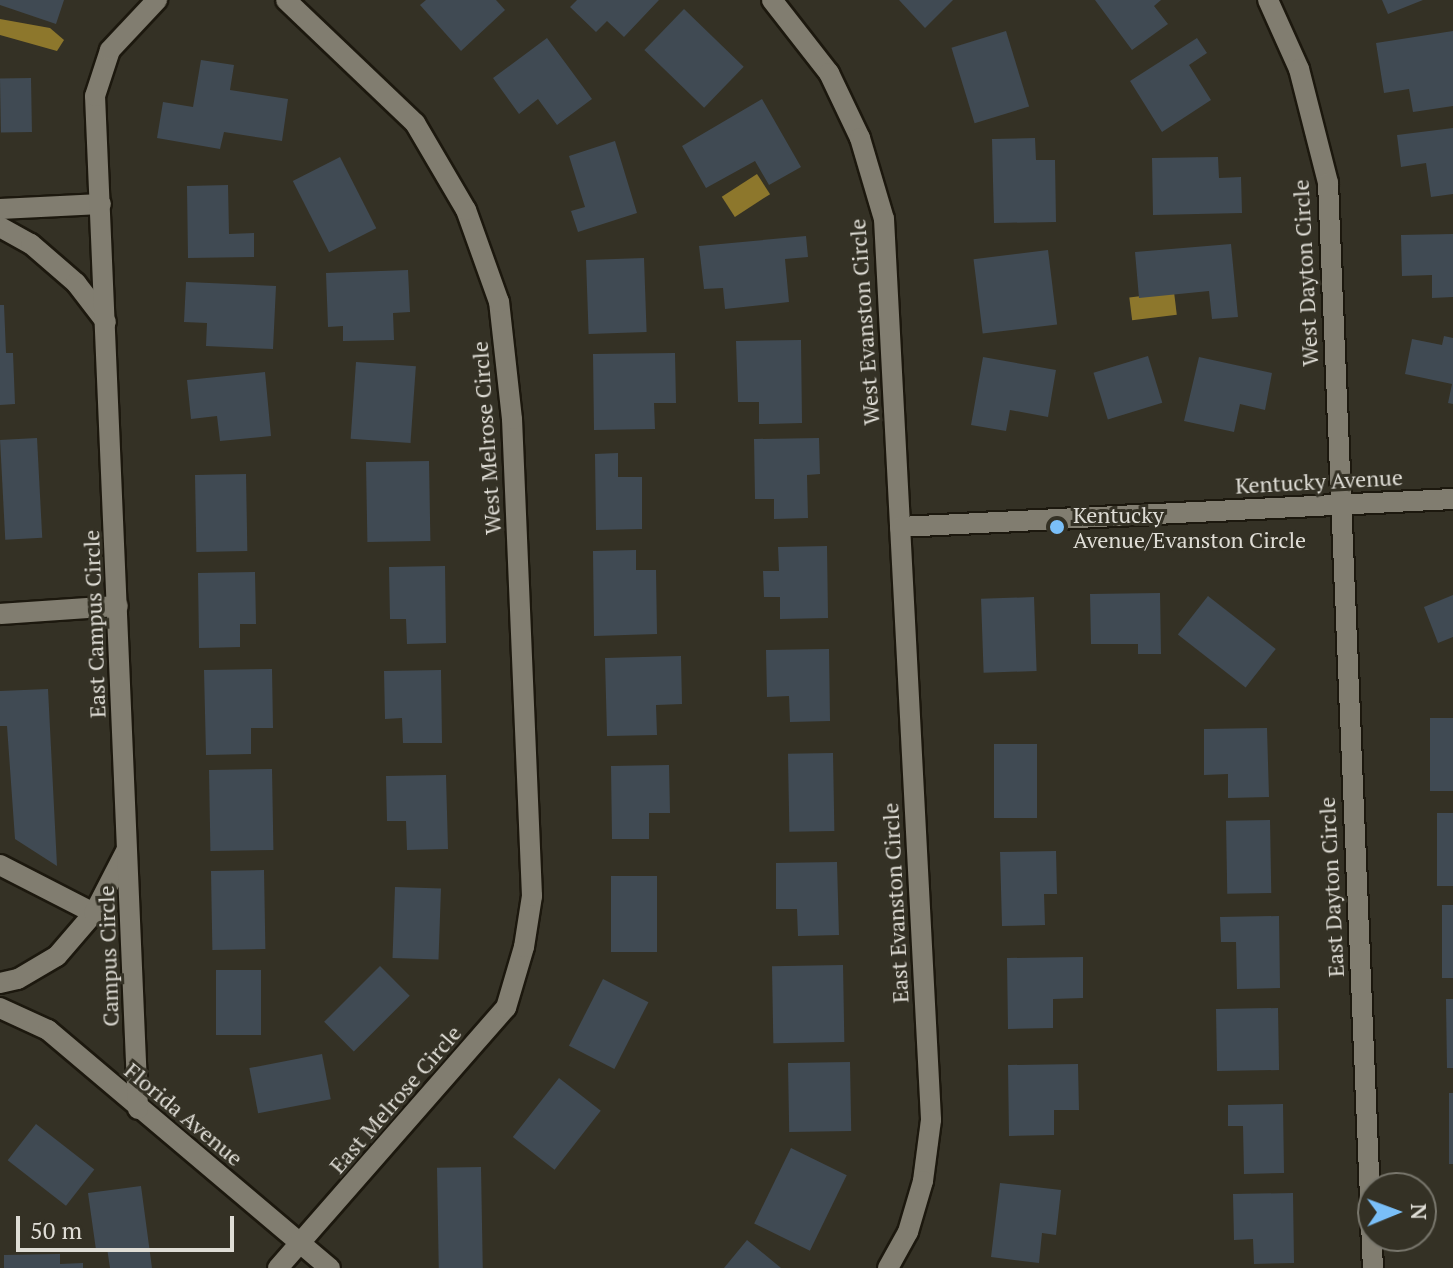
<!DOCTYPE html>
<style>
body{margin:0}
#map{position:relative;width:1453px;height:1268px;overflow:hidden;background:#343125;font-family:"PT Serif",serif}
div>[style]{position:absolute}
[style*='--x']{left:calc(var(--x)*1px);top:calc(var(--y)*1px);width:calc(var(--w)*1px);rotate:calc(var(--a)*1deg)}
.water>*{inset:0;background:#8d772c;transform-origin:0 0}
.building>*{inset:0;background:#404a53;transform-origin:0 0}
.roads{filter:drop-shadow(2px 0 #1c180e) drop-shadow(-2px 0 #1c180e) drop-shadow(0 2px #1c180e) drop-shadow(0 -2px #1c180e)}
.minor>*{height:20px;margin:-10px;padding:0 10px;transform-origin:10px;border-radius:10px;background:#817d70}
.dots>*{width:22px;height:22px;translate:-50% -50%;box-sizing:border-box;border:4px solid #343125;border-radius:50%}
span{translate:-50% -50%;white-space:nowrap;text-align:center;line-height:1.15;-webkit-text-stroke:6px #343125;paint-order:stroke}
.street-label{font-size:22px;color:#dfddd6}
.poi-label{font-size:22px;color:#dfddd6}
.left{translate:0 -50%;text-align:left}
.north{position:absolute;left:1357px;top:1172px;width:80px;height:80px;box-sizing:border-box;background:#343125;border:2px solid #78766c;border-radius:50%;rotate:89deg;font-size:22px;font-weight:700;line-height:32px;text-align:center;color:#dfddd6}
.north::after{content:'';display:block;margin:auto;width:28px;height:36px;background:#7abff8;clip-path:polygon(50% 0,100% 100%,50% 72%,0 100%)}
.scale{position:absolute;left:16px;top:1216px;width:218px;height:36px;box-sizing:border-box;border:4px solid #dfddd6;border-top:0;padding-left:10px;font-size:24px;line-height:28px;white-space:nowrap;color:#dfddd6;-webkit-text-stroke:6px #343125;paint-order:stroke}
</style>
<div id="map">
<div class="water">
<i style="clip-path:polygon(0 19px,50px 28px,64px 40px,57px 51px,0 35px)"></i>
<i style="left:757px;top:174px;width:24px;height:42px;rotate:57deg"></i>
<i style="left:1174px;top:292px;width:23px;height:45px;rotate:83deg"></i>
</div>
<div class="building">
<i style="clip-path:polygon(0 0,64px 0,56px 24px,0 5px)"></i>
<i style="clip-path:polygon(426px 0,496px 0,505px 10px,461px 51px,420px 5px)"></i>
<i style="clip-path:polygon(577px 0,659px 0,624px 37px,607px 21px,596px 32px,570px 7px)"></i>
<i style="clip-path:polygon(899px 0,953px 0,925px 28px)"></i>
<i style="clip-path:polygon(1095px 0,1161px 0,1154px 6px,1168px 24px,1132px 50px)"></i>
<i style="clip-path:polygon(1382px 0,1423px 0,1388px 14px)"></i>
<i style="left:684px;top:9px;width:83px;height:57px;rotate:44deg"></i>
<i style="left:1006px;top:31px;width:79px;height:57px;rotate:73deg"></i>
<i style="clip-path:polygon(1453px 31px,1453px 106px,1413px 112px,1409px 89px,1384px 93px,1376px 43px)"></i>
<i style="clip-path:polygon(547px 38px,592px 99px,557px 125px,538px 99px,519px 114px,493px 78px)"></i>
<i style="clip-path:polygon(1197px 38px,1207px 53px,1189px 65px,1211px 100px,1162px 132px,1130px 81px)"></i>
<i style="clip-path:polygon(201px 60px,234px 65px,230px 90px,288px 99px,282px 141px,224px 132px,220px 149px,157px 138px,163px 102px,193px 107px)"></i>
<i style="left:31px;top:78px;width:54px;height:31px;rotate:89deg"></i>
<i style="clip-path:polygon(762px 99px,801px 167px,769px 185px,755px 161px,706px 188px,682px 146px)"></i>
<i style="clip-path:polygon(1453px 128px,1453px 194px,1431px 197px,1426px 163px,1401px 167px,1397px 135px)"></i>
<i style="clip-path:polygon(1035px 138px,1036px 160px,1055px 160px,1056px 222px,994px 223px,992px 139px)"></i>
<i style="clip-path:polygon(615px 141px,637px 213px,578px 232px,571px 211px,585px 207px,569px 156px)"></i>
<i style="left:340px;top:157px;width:80px;height:53px;rotate:63deg"></i>
<i style="clip-path:polygon(1218px 157px,1219px 178px,1241px 177px,1242px 213px,1153px 215px,1152px 158px)"></i>
<i style="clip-path:polygon(228px 185px,229px 234px,254px 233px,254px 257px,188px 258px,187px 186px)"></i>
<i style="clip-path:polygon(1453px 234px,1453px 297px,1432px 298px,1432px 275px,1402px 276px,1401px 235px)"></i>
<i style="clip-path:polygon(806px 236px,808px 257px,785px 259px,789px 302px,725px 309px,723px 288px,704px 289px,699px 246px)"></i>
<i style="clip-path:polygon(1231px 244px,1238px 317px,1212px 319px,1209px 291px,1139px 298px,1135px 252px)"></i>
<i style="left:1048px;top:250px;width:75px;height:75px;rotate:83deg"></i>
<i style="left:644px;top:258px;width:74px;height:58px;rotate:88deg"></i>
<i style="clip-path:polygon(408px 270px,410px 312px,393px 313px,394px 340px,343px 341px,343px 326px,328px 327px,326px 273px)"></i>
<i style="clip-path:polygon(186px 282px,276px 286px,273px 349px,206px 346px,207px 323px,184px 322px)"></i>
<i style="clip-path:polygon(0 305px,4px 305px,6px 353px,13px 353px,15px 404px,0 405px)"></i>
<i style="clip-path:polygon(1444px 336px,1453px 338px,1453px 404px,1448px 403px,1452px 384px,1405px 374px,1412px 339px,1442px 345px)"></i>
<i style="clip-path:polygon(801px 340px,802px 423px,759px 424px,759px 402px,738px 402px,736px 341px)"></i>
<i style="clip-path:polygon(675px 353px,676px 403px,654px 403px,655px 429px,594px 430px,593px 354px)"></i>
<i style="left:1148px;top:356px;width:49px;height:57px;rotate:73deg"></i>
<i style="clip-path:polygon(983px 357px,1056px 370px,1048px 417px,1010px 410px,1006px 431px,971px 425px)"></i>
<i style="clip-path:polygon(1199px 357px,1272px 373px,1265px 410px,1240px 404px,1234px 432px,1184px 421px)"></i>
<i style="left:356px;top:362px;width:60px;height:77px;rotate:4deg"></i>
<i style="clip-path:polygon(265px 372px,271px 436px,220px 441px,217px 416px,191px 419px,187px 380px)"></i>
<i style="left:37px;top:438px;width:100px;height:37px;rotate:87deg"></i>
<i style="clip-path:polygon(819px 438px,820px 474px,807px 475px,808px 518px,774px 519px,774px 499px,755px 499px,754px 439px)"></i>
<i style="clip-path:polygon(618px 453px,618px 477px,642px 477px,642px 529px,596px 530px,595px 454px)"></i>
<i style="left:429px;top:461px;width:80px;height:63px;rotate:89deg"></i>
<i style="left:246px;top:474px;width:77px;height:51px;rotate:89deg"></i>
<i style="clip-path:polygon(827px 546px,828px 618px,780px 619px,780px 597px,764px 597px,763px 571px,779px 571px,778px 547px)"></i>
<i style="clip-path:polygon(636px 550px,636px 570px,656px 570px,657px 634px,594px 636px,593px 551px)"></i>
<i style="clip-path:polygon(445px 566px,446px 643px,407px 644px,406px 619px,390px 619px,389px 567px)"></i>
<i style="clip-path:polygon(255px 572px,256px 624px,240px 624px,240px 647px,199px 648px,198px 573px)"></i>
<i style="clip-path:polygon(1160px 593px,1161px 654px,1138px 654px,1138px 644px,1091px 644px,1090px 594px)"></i>
<i style="clip-path:polygon(1453px 595px,1453px 637px,1438px 643px,1424px 607px)"></i>
<i style="left:1208px;top:596px;width:86px;height:49px;rotate:38deg"></i>
<i style="left:1034px;top:597px;width:74px;height:53px;rotate:88deg"></i>
<i style="clip-path:polygon(829px 649px,830px 721px,790px 722px,789px 696px,767px 697px,766px 650px)"></i>
<i style="clip-path:polygon(681px 656px,682px 704px,656px 705px,657px 735px,607px 736px,605px 658px)"></i>
<i style="clip-path:polygon(272px 669px,273px 728px,251px 728px,251px 754px,206px 755px,204px 670px)"></i>
<i style="clip-path:polygon(441px 670px,442px 743px,403px 743px,402px 718px,385px 719px,384px 671px)"></i>
<i style="clip-path:polygon(48px 689px,57px 866px,15px 839px,7px 726px,0 726px,0 691px)"></i>
<i style="left:1430px;top:718px;width:23px;height:73px"></i>
<i style="clip-path:polygon(1267px 728px,1269px 797px,1228px 798px,1228px 774px,1204px 775px,1204px 729px)"></i>
<i style="left:994px;top:744px;width:43px;height:74px"></i>
<i style="left:833px;top:753px;width:78px;height:45px;rotate:89deg"></i>
<i style="clip-path:polygon(669px 765px,670px 813px,649px 813px,649px 839px,612px 839px,611px 766px)"></i>
<i style="left:272px;top:769px;width:81px;height:63px;rotate:89deg"></i>
<i style="clip-path:polygon(446px 775px,448px 849px,407px 850px,406px 821px,387px 821px,386px 776px)"></i>
<i style="left:1437px;top:813px;width:16px;height:73px"></i>
<i style="left:1270px;top:820px;width:73px;height:44px;rotate:89deg"></i>
<i style="clip-path:polygon(1056px 851px,1057px 894px,1044px 894px,1045px 925px,1002px 926px,1000px 852px)"></i>
<i style="clip-path:polygon(837px 862px,839px 935px,798px 936px,797px 909px,776px 909px,776px 863px)"></i>
<i style="left:264px;top:870px;width:79px;height:53px;rotate:89deg"></i>
<i style="left:611px;top:876px;width:46px;height:76px"></i>
<i style="left:395px;top:887px;width:46px;height:71px;rotate:2deg"></i>
<i style="left:1453px;top:905px;width:73px;height:11px;rotate:90deg"></i>
<i style="clip-path:polygon(1279px 916px,1280px 988px,1237px 989px,1236px 942px,1221px 942px,1220px 917px)"></i>
<i style="clip-path:polygon(1083px 957px,1083px 998px,1053px 999px,1053px 1028px,1008px 1029px,1007px 958px)"></i>
<i style="left:843px;top:965px;width:77px;height:71px;rotate:89deg"></i>
<i style="left:380px;top:966px;width:42px;height:79px;rotate:45deg"></i>
<i style="left:216px;top:970px;width:45px;height:65px"></i>
<i style="left:603px;top:979px;width:51px;height:75px;rotate:27deg"></i>
<i style="clip-path:polygon(1446px 999px,1453px 999px,1453px 1068px,1447px 1068px)"></i>
<i style="left:1278px;top:1008px;width:62px;height:62px;rotate:89deg"></i>
<i style="left:322px;top:1054px;width:46px;height:74px;rotate:79deg"></i>
<i style="left:850px;top:1062px;width:69px;height:62px;rotate:89deg"></i>
<i style="clip-path:polygon(1078px 1064px,1079px 1110px,1054px 1110px,1054px 1135px,1009px 1136px,1008px 1065px)"></i>
<i style="left:559px;top:1078px;width:53px;height:75px;rotate:38deg"></i>
<i style="left:1449px;top:1093px;width:4px;height:71px"></i>
<i style="clip-path:polygon(1283px 1104px,1284px 1173px,1244px 1174px,1243px 1126px,1228px 1126px,1228px 1105px)"></i>
<i style="left:36px;top:1124px;width:74px;height:46px;rotate:38deg"></i>
<i style="left:791px;top:1148px;width:62px;height:84px;rotate:26deg"></i>
<i style="left:481px;top:1167px;width:101px;height:44px;rotate:89deg"></i>
<i style="clip-path:polygon(1000px 1183px,1061px 1190px,1056px 1235px,1042px 1233px,1039px 1263px,991px 1257px)"></i>
<i style="clip-path:polygon(141px 1186px,152px 1268px,110px 1268px,107px 1248px,96px 1250px,88px 1193px)"></i>
<i style="clip-path:polygon(1293px 1193px,1294px 1263px,1254px 1264px,1253px 1239px,1234px 1240px,1233px 1194px)"></i>
<i style="clip-path:polygon(747px 1240px,781px 1268px,724px 1268px)"></i>
<i style="clip-path:polygon(60px 1254px,60px 1264px,83px 1263px,83px 1268px,4px 1268px,4px 1255px)"></i>
</div>
<div class="roads">
<div class="minor">
<i style="--x:772;--y:0;--w:93;--a:52"></i>
<i style="--x:829;--y:73;--w:72;--a:64.5"></i>
<i style="--x:860;--y:138;--w:84;--a:73.5"></i>
<i style="--x:884;--y:219;--w:902;--a:87.01"></i>
<i style="--x:931;--y:1120;--w:62;--a:97.5"></i>
<i style="--x:923;--y:1181;--w:53;--a:106.4"></i>
<i style="--x:908;--y:1232;--w:41;--a:119.1"></i>
<i style="--x:1268;--y:0;--w:76;--a:65.8"></i>
<i style="--x:1299;--y:69;--w:118;--a:75.7"></i>
<i style="--x:1328;--y:183;--w:1086;--a:87.63"></i>
<i style="--x:0;--y:209;--w:101;--a:-2.8"></i>
<i style="--x:0;--y:227;--w:35;--a:29"></i>
<i style="--x:31;--y:244;--w:60;--a:40.9"></i>
<i style="--x:76;--y:283;--w:49;--a:52.4"></i>
<i style="--x:900;--y:527;--w:554;--a:-2.9"></i>
<i style="--x:0;--y:614;--w:118;--a:-3.9"></i>
<i style="--x:0;--y:865;--w:106;--a:27.1"></i>
<i style="--x:0;--y:983;--w:18;--a:-13"></i>
<i style="--x:18;--y:979;--w:45;--a:-30.5"></i>
<i style="--x:57;--y:956;--w:57;--a:-49.3"></i>
<i style="--x:94;--y:913;--w:70;--a:-62.7"></i>
<i style="--x:0;--y:1008;--w:53;--a:24.6"></i>
<i style="--x:48;--y:1030;--w:369;--a:40.2"></i>
<i style="--x:138;--y:1109;--w:1014;--a:-92.43"></i>
<i style="--x:95;--y:96;--w:48;--a:-71.9"></i>
<i style="--x:110;--y:50;--w:69;--a:-46.8"></i>
<i style="--x:278;--y:1268;--w:346;--a:-48.8"></i>
<i style="--x:506;--y:1008;--w:64;--a:-73.6"></i>
<i style="--x:524;--y:947;--w:52;--a:-81.1"></i>
<i style="--x:532;--y:896;--w:477;--a:-92.4"></i>
<i style="--x:512;--y:419;--w:118;--a:-96.3"></i>
<i style="--x:499;--y:302;--w:98;--a:-109.7"></i>
<i style="--x:466;--y:210;--w:101;--a:-120.4"></i>
<i style="--x:415;--y:123;--w:178;--a:-136.4"></i>
</div>
</div>
<div class="dots">
<i style="left:1057px;top:527px;background:#7abff8"></i>
</div>
<div class="street-label">
<span style="left:1305px;top:273px;rotate:-93deg">West Dayton Circle</span>
<span style="left:864px;top:322px;rotate:-94deg">West Evanston Circle</span>
<span style="left:486px;top:438px;rotate:-94deg">West Melrose Circle</span>
<span style="left:1319px;top:481px;rotate:-3deg">Kentucky Avenue</span>
<span style="left:94px;top:624px;rotate:-92deg">East Campus Circle</span>
<span style="left:1331px;top:887px;rotate:-93deg">East Dayton Circle</span>
<span style="left:895px;top:903px;rotate:-93deg">East Evanston Circle</span>
<span style="left:108px;top:956px;rotate:-92deg">Campus Circle</span>
<span style="left:395px;top:1099px;rotate:-49deg">East Melrose Circle</span>
<span style="left:184px;top:1114px;rotate:40deg">Florida Avenue</span>
</div>
<div class="poi-label">
<span class="left" style="left:1073px;top:527px">Kentucky<br>Avenue/Evanston Circle</span>
</div>
<div class="north">N</div>
<div class="scale">50 m</div>
</div>
